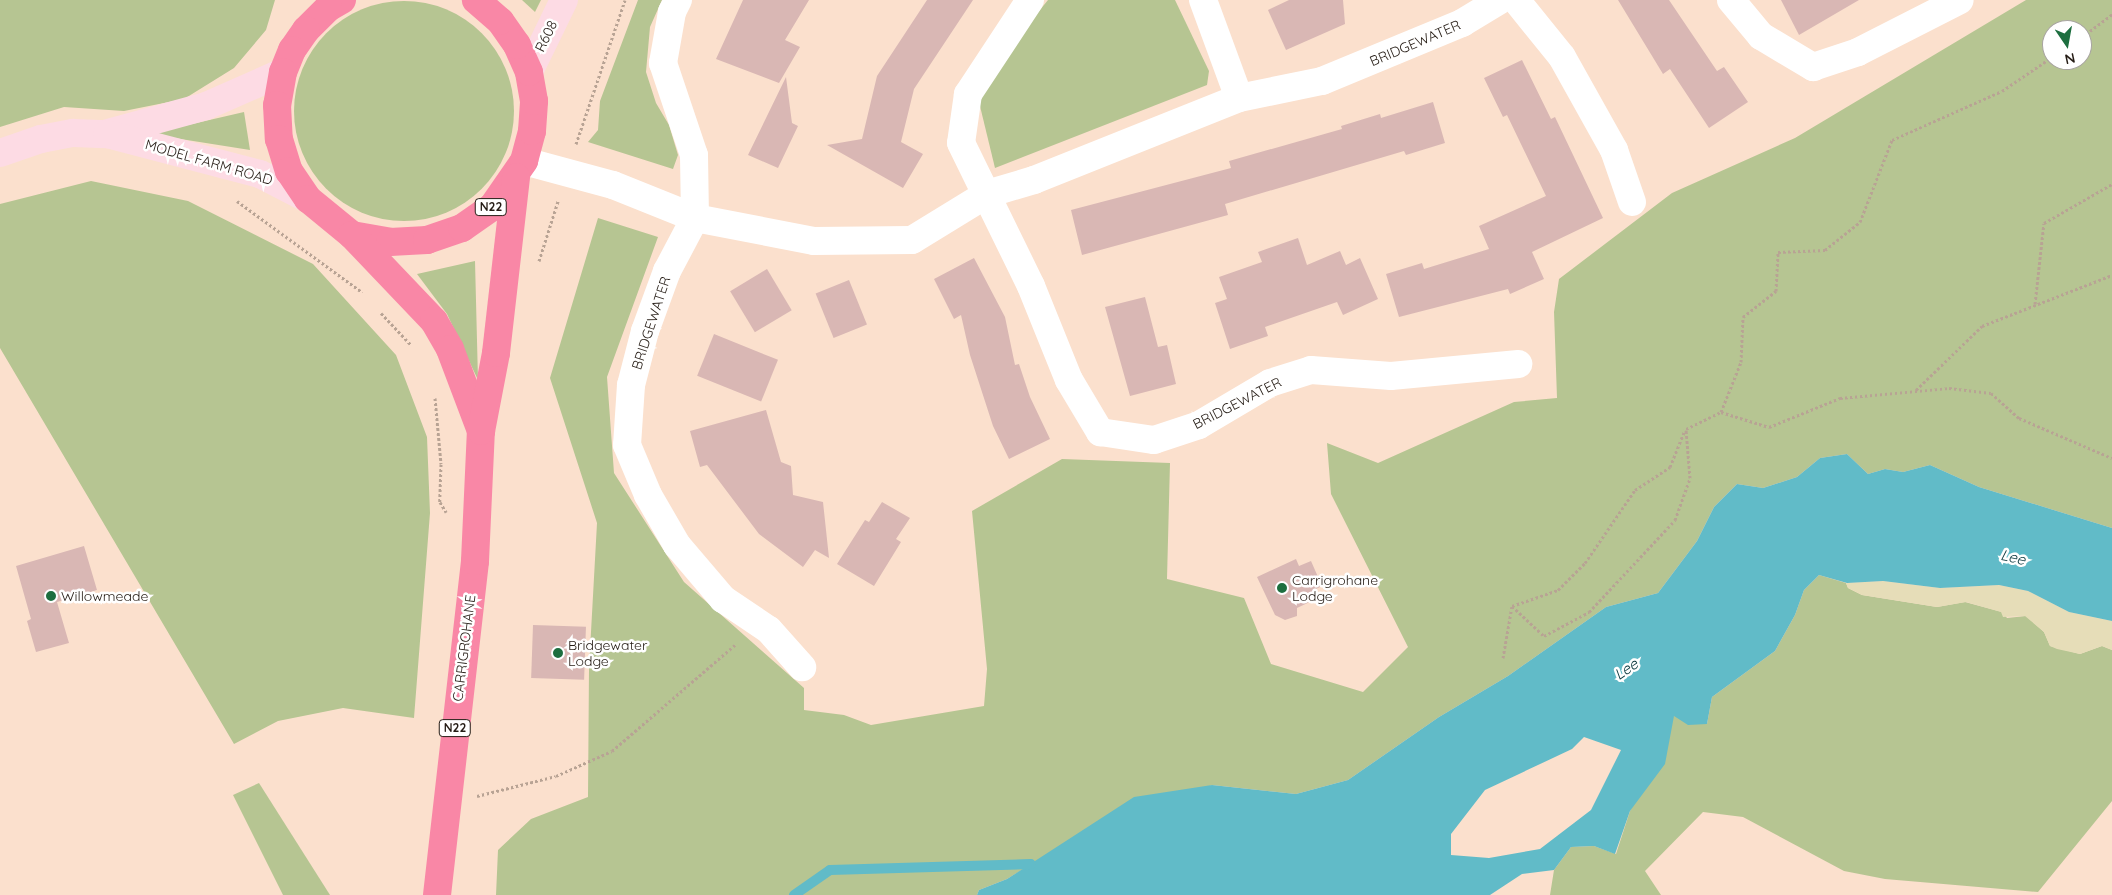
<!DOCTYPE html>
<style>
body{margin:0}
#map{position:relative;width:2112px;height:895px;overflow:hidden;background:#fbe0cd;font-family:Quicksand,sans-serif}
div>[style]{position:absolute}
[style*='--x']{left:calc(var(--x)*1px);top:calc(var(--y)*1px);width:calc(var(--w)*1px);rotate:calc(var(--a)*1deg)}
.green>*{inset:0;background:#b6c592}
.round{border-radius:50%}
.sand>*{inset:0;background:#e6ddb8}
.water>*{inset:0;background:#61bbc8}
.stream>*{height:10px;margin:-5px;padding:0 5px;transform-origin:5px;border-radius:5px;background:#61bbc8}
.building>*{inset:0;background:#d9b7b4;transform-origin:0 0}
.path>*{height:3px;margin-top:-1.5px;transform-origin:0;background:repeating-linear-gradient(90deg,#b8a394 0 2.5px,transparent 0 5px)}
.street>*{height:28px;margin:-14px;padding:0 14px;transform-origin:14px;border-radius:14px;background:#fff}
.secondary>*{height:28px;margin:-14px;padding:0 14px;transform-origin:14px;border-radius:14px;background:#fddbe4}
.highway>*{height:28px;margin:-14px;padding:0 14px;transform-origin:14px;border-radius:14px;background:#f987a6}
.dots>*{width:14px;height:14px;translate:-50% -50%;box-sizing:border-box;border:2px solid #fff;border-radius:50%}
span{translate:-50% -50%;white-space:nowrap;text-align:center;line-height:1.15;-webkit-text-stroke:5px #fff;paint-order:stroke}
.shield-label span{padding:1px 4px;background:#fff;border:1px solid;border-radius:4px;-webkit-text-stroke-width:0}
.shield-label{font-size:12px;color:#251c15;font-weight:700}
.street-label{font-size:14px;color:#251c15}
.poi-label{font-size:14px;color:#251c15}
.left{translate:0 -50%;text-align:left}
.water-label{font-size:15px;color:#06343a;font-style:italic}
.north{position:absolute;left:2042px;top:20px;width:50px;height:50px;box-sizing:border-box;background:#fff;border:1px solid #a8a4a1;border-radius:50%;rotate:168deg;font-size:14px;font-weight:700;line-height:20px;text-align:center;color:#251c15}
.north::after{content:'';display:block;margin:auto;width:18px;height:22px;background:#1d6e3f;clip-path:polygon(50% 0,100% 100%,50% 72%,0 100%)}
</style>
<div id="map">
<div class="green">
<i style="clip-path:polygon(0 0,275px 0,266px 30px,234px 68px,184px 99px,124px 111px,64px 107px,0 127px)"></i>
<i style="clip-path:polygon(522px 0,541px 0,535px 12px)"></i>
<i style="clip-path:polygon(638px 0,662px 0,650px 27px,646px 72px,656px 103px,669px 125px,678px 155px,673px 169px,588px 142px,598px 130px,600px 101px)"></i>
<i style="clip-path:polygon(1048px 0,1175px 0,1209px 71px,1207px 85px,995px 168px,979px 102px,1000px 59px)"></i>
<i style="clip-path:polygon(evenodd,2026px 0,2112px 0,2112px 528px,1979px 487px,1930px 465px,1903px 472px,1885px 469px,1868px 474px,1847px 454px,1820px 458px,1797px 477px,1763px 488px,1737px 484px,1714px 507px,1697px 541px,1658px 593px,1606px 607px,1508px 676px,1439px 717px,1348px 780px,1296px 794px,1212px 785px,1061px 846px,1007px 879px,979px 890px,977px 895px,496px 895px,498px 850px,531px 819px,588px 797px,589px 668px,597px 523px,550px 378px,598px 218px,658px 237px,607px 377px,614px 473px,684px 582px,804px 688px,804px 710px,844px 715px,871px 725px,984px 706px,987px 669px,972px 511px,1062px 459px,1170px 463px,1167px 579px,1244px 598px,1271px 664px,1363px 692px,1408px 647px,1331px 494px,1327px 443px,1378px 463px,1514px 402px,1557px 398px,1554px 312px,1559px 279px,1672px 193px,1795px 138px,2026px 0,2052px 30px,2082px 30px,2082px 60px,2052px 60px,2052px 30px)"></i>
<i class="round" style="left:294px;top:1px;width:220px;height:220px"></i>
<i style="clip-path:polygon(244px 112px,250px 150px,149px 134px)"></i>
<i style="clip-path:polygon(91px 181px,188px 201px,313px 264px,396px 355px,427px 437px,430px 513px,414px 718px,343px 708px,278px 721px,234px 744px,0 348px,0 204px)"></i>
<i style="clip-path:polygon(475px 261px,478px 380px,447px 314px,417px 274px)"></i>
<i style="clip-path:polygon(1819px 575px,1846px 583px,1848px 588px,1862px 595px,1937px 607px,1965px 602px,2002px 612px,2007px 618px,2026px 616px,2044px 632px,2050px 646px,2080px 654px,2102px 646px,2112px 650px,2112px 801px,2038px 892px,1885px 879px,1844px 871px,1743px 817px,1703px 812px,1645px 871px,1661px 895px,1550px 895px,1554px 870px,1571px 847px,1594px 846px,1616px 854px,1630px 811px,1674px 715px,1707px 724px,1712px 697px,1775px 651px,1795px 615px,1804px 590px)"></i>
<i style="clip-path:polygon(259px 783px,330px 895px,283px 895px,233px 795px)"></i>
</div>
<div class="sand">
<i style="clip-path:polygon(1883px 581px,1940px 588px,1999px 585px,2028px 591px,2069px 612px,2112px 621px,2112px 650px,2102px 646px,2080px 654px,2057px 649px,2050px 646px,2044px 632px,2025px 616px,2003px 617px,2001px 612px,1966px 602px,1937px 607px,1862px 595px,1848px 588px,1846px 583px)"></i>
</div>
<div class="water">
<i style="clip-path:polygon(evenodd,1847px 454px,1868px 474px,1885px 469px,1903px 472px,1930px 465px,1979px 487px,2112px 528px,2112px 621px,2069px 612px,2028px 591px,1999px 585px,1940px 588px,1883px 581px,1847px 583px,1819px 575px,1804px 590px,1795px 615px,1775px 651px,1712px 697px,1707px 724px,1688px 725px,1674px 716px,1665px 764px,1630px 811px,1615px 854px,1594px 846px,1571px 847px,1554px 870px,1522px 874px,1490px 895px,977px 895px,979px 890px,1007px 879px,1134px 797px,1212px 785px,1296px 794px,1348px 780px,1439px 717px,1508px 676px,1606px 607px,1658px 593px,1697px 541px,1714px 507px,1737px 484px,1763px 488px,1797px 477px,1820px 458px,1847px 454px,1584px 737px,1621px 750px,1591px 810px,1540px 849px,1489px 858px,1451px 855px,1451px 834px,1485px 790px,1572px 749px,1584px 737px)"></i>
</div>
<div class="stream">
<i style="--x:794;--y:895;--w:44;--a:-34.8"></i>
<i style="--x:830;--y:870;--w:201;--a:-1.7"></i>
</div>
<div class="building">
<i style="clip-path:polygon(743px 0,809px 0,785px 40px,800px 47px,779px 83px,716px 59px)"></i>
<i style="clip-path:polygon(927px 0,973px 0,914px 89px,901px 142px,923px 154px,903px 188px,827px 145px,862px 139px,877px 76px)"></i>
<i style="clip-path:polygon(1289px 0,1343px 0,1345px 24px,1286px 50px,1268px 10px)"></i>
<i style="clip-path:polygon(1618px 0,1669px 0,1717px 71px,1724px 67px,1748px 102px,1709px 128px,1670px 69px,1663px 74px)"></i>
<i style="clip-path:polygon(1781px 0,1859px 0,1799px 35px)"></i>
<i style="clip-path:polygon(1522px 60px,1551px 119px,1555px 117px,1603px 218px,1532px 252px,1544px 279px,1510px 294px,1508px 289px,1399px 317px,1386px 274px,1422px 263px,1424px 269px,1489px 249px,1479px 226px,1546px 196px,1507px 115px,1503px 117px,1484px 78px)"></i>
<i style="clip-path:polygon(786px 77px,792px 123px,798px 126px,778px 168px,748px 155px)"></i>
<i style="clip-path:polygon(1433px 102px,1445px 143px,1406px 155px,1404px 151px,1225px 204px,1228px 215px,1082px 255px,1071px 210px,1231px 168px,1229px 161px,1342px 129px,1341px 126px,1380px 114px,1381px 118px)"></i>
<i style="clip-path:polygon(1298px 238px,1307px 265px,1340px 251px,1346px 265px,1360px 258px,1378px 299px,1343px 315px,1337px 302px,1265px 327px,1268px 336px,1230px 349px,1215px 303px,1227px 299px,1219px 277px,1262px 262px,1258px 252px)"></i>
<i style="clip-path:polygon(974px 258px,1005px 317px,1015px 365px,1019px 364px,1030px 397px,1050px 439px,1009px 459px,993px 426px,970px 355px,961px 315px,954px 319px,934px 279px)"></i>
<i style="left:767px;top:269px;width:48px;height:43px;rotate:59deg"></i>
<i style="left:849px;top:280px;width:48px;height:36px;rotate:68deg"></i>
<i style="clip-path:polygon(1145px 297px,1158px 347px,1167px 345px,1176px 384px,1130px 396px,1105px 307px)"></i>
<i style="left:714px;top:334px;width:69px;height:45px;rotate:22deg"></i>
<i style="clip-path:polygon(766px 410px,781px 462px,791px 466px,793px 495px,823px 502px,829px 558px,815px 550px,803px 567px,759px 534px,707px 465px,700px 467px,690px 431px)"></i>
<i style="clip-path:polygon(882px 502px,910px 518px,896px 539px,901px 542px,874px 586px,837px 564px,865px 520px,869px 522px)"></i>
<i style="clip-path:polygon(84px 546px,97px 590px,57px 602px,69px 643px,36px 652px,27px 621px,31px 619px,16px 566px)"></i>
<i style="clip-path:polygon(1296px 559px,1299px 566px,1311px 561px,1322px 586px,1312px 591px,1316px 599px,1297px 608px,1297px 616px,1285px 620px,1275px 615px,1257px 577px)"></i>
<i style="left:533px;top:625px;width:53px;height:53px;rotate:2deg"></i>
</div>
<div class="path">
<i style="--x:2082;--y:37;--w:38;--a:-37"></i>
<i style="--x:576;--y:144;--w:152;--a:-71.2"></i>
<i style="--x:237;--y:201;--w:155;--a:36.1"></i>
<i style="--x:539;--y:261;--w:63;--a:-72.4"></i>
<i style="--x:2035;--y:304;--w:81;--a:-83.7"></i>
<i style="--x:2044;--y:223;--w:78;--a:-29.8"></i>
<i style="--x:381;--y:313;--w:44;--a:46.8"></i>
<i style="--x:1916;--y:390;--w:92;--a:-44.1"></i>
<i style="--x:1982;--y:326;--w:140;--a:-21.4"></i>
<i style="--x:435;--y:398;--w:66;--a:84.8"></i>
<i style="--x:441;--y:464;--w:38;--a:92"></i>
<i style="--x:440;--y:502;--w:12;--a:59"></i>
<i style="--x:1721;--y:412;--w:54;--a:-68.2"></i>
<i style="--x:1741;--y:362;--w:45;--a:-87.5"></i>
<i style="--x:1743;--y:317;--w:42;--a:-38.2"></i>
<i style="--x:1776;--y:291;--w:39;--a:-87"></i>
<i style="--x:1778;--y:252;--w:47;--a:-2.4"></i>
<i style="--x:1825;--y:250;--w:45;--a:-38.7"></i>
<i style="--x:1860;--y:222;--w:88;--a:-68.7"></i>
<i style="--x:1892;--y:140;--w:120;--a:-24"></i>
<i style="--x:2002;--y:91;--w:60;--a:-34.2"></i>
<i style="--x:1512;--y:606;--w:49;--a:-19.2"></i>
<i style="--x:1558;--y:590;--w:38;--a:-45"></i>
<i style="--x:1585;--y:563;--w:88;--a:-55.6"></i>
<i style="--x:1635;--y:490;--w:42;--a:-33.3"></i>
<i style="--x:1670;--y:467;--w:40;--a:-68"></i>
<i style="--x:1503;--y:658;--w:53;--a:-80.2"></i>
<i style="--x:1512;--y:606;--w:44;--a:43.2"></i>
<i style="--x:1544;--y:636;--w:51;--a:-28.1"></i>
<i style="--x:1589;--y:612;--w:126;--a:-46.9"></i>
<i style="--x:1675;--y:520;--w:45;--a:-70.3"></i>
<i style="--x:1690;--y:478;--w:49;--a:-94.7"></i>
<i style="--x:1686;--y:429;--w:39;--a:-26"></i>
<i style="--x:1721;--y:412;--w:50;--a:17.4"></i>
<i style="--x:1769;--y:427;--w:77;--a:-22.2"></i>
<i style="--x:1840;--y:398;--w:109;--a:-5.2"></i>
<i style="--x:1949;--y:388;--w:42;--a:6.8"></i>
<i style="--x:1991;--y:393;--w:38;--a:42"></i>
<i style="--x:2019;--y:418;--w:101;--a:23.3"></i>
<i style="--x:477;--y:796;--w:81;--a:-14.2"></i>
<i style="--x:556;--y:776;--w:61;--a:-24.1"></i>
<i style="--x:612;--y:751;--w:164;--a:-40.8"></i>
</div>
<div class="street">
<i style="--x:678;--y:0;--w:13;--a:117"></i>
<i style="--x:672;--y:12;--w:52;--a:100"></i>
<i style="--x:663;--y:63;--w:97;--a:71.4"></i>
<i style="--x:694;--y:155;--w:63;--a:89.1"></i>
<i style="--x:695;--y:218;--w:60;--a:117.8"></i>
<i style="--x:667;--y:271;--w:64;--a:110.1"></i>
<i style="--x:645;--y:331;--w:56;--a:104.5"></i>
<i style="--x:631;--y:385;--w:60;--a:93.8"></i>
<i style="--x:627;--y:445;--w:54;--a:67.2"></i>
<i style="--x:648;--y:495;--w:58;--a:59.9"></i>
<i style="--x:677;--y:545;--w:71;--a:49.6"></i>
<i style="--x:723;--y:599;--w:55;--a:34"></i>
<i style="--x:769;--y:630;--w:50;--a:48.3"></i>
<i style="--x:1030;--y:0;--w:113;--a:123.4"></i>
<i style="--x:968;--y:94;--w:49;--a:98.1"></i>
<i style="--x:961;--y:143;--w:159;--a:63.9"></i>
<i style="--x:1031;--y:286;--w:101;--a:68"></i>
<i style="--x:1069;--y:380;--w:61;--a:59.2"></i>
<i style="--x:1100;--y:432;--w:55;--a:8.4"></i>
<i style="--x:1154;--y:440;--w:47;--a:-18.4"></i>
<i style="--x:1199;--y:425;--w:82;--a:-30.6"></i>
<i style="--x:1270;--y:383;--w:43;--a:-17.6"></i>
<i style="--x:1311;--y:370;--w:80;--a:4.3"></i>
<i style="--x:1391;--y:376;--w:128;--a:-5.4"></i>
<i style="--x:1203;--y:0;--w:104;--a:69.8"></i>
<i style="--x:1516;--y:0;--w:73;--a:51.1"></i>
<i style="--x:1562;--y:57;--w:107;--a:60.8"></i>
<i style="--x:1614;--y:150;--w:55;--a:70.9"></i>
<i style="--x:1731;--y:0;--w:47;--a:50.2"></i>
<i style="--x:1761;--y:36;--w:61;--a:30.8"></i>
<i style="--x:1813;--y:67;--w:47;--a:-18.4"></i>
<i style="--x:1858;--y:52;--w:114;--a:-27"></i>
<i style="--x:524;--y:161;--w:92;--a:15.1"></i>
<i style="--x:613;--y:185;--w:88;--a:21.9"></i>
<i style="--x:695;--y:218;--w:121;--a:10.9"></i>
<i style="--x:814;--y:241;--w:98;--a:-0.6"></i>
<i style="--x:912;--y:240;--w:88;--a:-31.5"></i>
<i style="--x:987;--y:194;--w:49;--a:-16.6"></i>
<i style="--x:1034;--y:180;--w:221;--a:-21.8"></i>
<i style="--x:1239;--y:98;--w:85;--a:-11.6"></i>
<i style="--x:1322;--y:81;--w:152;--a:-22.5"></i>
<i style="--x:1462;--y:23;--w:44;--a:-31.2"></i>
</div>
<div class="secondary">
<i style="--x:529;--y:72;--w:80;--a:-64.1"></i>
<i style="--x:108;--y:133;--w:102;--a:-15.4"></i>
<i style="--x:206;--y:106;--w:84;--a:-23.8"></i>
<i style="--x:0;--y:153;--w:43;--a:-18.9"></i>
<i style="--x:41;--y:139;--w:33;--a:-11"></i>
<i style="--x:73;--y:133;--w:34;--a:2"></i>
<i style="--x:107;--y:134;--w:158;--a:14.7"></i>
<i style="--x:260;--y:174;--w:54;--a:27.5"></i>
</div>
<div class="highway">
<i style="--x:342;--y:0;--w:16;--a:150"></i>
<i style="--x:328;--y:8;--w:31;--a:135"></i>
<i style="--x:306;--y:30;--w:24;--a:125"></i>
<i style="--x:292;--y:50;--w:24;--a:112"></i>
<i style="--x:283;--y:72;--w:34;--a:100"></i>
<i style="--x:277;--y:105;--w:34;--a:87"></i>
<i style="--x:279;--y:139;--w:34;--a:73"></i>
<i style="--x:289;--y:171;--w:34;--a:56"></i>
<i style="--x:308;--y:199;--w:57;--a:39.3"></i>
<i style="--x:352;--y:235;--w:39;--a:10"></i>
<i style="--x:390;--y:242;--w:37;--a:-3"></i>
<i style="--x:427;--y:240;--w:37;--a:-19"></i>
<i style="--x:462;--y:228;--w:38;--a:-35"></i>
<i style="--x:493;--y:206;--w:55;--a:-55.4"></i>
<i style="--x:524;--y:161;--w:31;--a:-75"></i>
<i style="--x:532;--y:131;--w:30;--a:-86"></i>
<i style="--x:534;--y:101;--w:29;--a:-100"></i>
<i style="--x:529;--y:72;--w:30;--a:-114"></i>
<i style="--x:517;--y:45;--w:29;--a:-125"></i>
<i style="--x:500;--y:21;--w:32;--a:-139"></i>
<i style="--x:352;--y:235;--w:119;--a:46.4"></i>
<i style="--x:434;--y:321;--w:32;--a:60"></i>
<i style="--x:450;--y:349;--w:88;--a:69.3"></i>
<i style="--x:437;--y:895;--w:336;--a:-83.5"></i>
<i style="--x:475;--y:561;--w:130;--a:-87.4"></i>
<i style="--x:481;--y:431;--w:79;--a:-79.1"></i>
<i style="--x:496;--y:353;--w:177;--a:-83.5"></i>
</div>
<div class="dots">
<i style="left:1282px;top:588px;background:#1d6e3f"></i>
<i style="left:51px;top:596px;background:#1d6e3f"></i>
<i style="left:558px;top:653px;background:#1d6e3f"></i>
</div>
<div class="shield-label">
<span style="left:491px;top:207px">N22</span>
<span style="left:455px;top:728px">N22</span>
</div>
<div class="street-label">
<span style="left:546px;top:36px;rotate:-64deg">R608</span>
<span style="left:1415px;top:43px;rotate:-23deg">BRIDGEWATER</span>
<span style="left:209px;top:162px;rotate:16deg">MODEL FARM ROAD</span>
<span style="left:651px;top:323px;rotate:-72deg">BRIDGEWATER</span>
<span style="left:1237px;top:403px;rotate:-27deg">BRIDGEWATER</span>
<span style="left:464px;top:648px;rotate:-83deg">CARRIGROHANE</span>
</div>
<div class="poi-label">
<span class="left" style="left:1292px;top:588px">Carrigrohane<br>Lodge</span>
<span class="left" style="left:61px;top:596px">Willowmeade</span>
<span class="left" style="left:568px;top:653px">Bridgewater<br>Lodge</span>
</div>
<div class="water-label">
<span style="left:2013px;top:557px;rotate:13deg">Lee</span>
<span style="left:1626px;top:669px;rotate:-34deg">Lee</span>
</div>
<div class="north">N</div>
</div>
